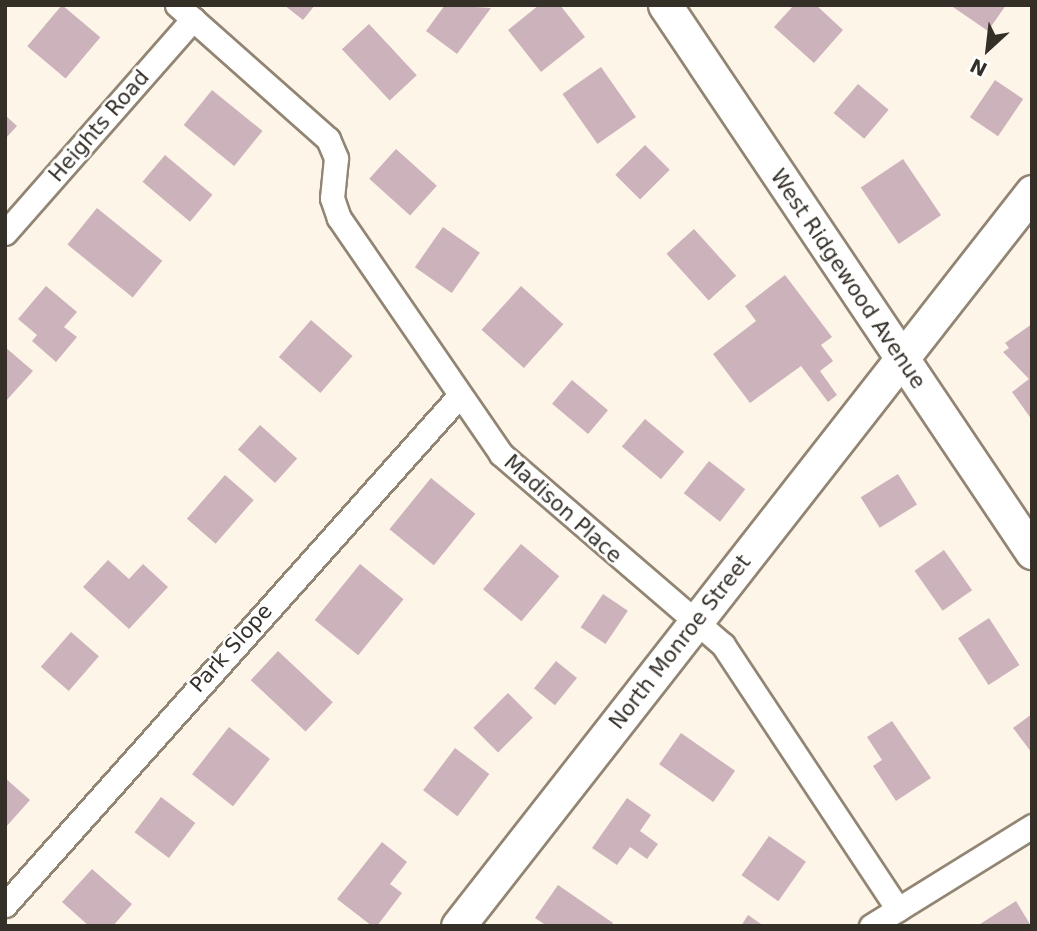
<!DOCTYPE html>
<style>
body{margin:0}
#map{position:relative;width:1037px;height:931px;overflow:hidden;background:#fef5e9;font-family:"DejaVu Sans",sans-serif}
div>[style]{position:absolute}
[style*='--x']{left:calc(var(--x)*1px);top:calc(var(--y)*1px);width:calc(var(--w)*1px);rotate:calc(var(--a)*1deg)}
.building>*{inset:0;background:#ccb2bb;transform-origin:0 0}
.roads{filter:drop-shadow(2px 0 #928572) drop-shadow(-2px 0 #928572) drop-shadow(0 2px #928572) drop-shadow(0 -2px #928572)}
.street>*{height:23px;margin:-11.5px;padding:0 11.5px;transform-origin:11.5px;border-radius:11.5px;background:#fff}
.secondary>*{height:33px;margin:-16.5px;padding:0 16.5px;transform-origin:16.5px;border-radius:16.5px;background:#fff}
span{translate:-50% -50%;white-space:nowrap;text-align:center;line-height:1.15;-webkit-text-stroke:5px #fff;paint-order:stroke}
.street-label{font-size:21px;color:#342f27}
.frame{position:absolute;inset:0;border:7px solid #342f27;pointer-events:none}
.north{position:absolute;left:953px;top:14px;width:70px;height:70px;-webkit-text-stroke:5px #fff;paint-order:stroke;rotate:207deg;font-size:19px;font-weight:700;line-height:28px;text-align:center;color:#342f27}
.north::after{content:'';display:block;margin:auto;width:24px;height:32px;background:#342f27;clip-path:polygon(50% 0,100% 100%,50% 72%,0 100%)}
</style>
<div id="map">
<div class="building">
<i style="left:62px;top:5px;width:50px;height:54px;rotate:40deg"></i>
<i style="clip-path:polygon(284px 5px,315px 5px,303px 20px)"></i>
<i style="clip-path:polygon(445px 5px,491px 8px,457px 54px,426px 31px)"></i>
<i style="clip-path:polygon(539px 5px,560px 5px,585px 37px,541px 72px,508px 30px)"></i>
<i style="clip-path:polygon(794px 5px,816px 5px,843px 30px,814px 63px,774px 27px)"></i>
<i style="clip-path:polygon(950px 5px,1006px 5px,988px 31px)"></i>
<i style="left:369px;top:24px;width:70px;height:37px;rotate:47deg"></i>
<i style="left:601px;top:67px;width:61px;height:47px;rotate:55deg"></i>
<i style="left:995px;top:80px;width:34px;height:45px;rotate:34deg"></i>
<i style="left:858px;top:84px;width:40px;height:38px;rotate:40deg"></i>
<i style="left:212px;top:90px;width:65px;height:45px;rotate:39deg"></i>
<i style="clip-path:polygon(5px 115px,17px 126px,5px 139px)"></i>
<i style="left:645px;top:145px;width:35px;height:42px;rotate:45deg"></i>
<i style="left:396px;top:149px;width:55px;height:40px;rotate:42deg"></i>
<i style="left:165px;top:155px;width:62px;height:35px;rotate:40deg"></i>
<i style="left:903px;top:159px;width:68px;height:51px;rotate:56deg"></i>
<i style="left:97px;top:208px;width:84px;height:47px;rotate:39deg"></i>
<i style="left:443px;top:227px;width:45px;height:49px;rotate:35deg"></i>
<i style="left:694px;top:229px;width:63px;height:37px;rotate:48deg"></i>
<i style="clip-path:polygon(785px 275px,832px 337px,821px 345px,833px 361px,820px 371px,837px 395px,828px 402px,801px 366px,750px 403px,713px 354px,756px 321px,745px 306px)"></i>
<i style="clip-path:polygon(46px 286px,77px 312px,64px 327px,77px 337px,56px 362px,32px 341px,37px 335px,18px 319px)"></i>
<i style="left:521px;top:286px;width:57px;height:59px;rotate:42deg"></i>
<i style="left:311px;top:320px;width:55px;height:49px;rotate:41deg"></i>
<i style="clip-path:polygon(1032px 324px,1032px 420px,1012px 392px,1029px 379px,1003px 352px,1009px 348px,1005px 343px)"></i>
<i style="clip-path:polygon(5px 347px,33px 371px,5px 402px)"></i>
<i style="left:572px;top:380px;width:47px;height:31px;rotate:40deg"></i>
<i style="left:645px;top:419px;width:51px;height:36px;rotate:40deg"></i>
<i style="left:260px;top:425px;width:50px;height:33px;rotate:42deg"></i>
<i style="left:709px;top:461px;width:46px;height:41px;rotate:38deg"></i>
<i style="left:898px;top:474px;width:36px;height:44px;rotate:58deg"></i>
<i style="left:225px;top:475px;width:38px;height:58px;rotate:41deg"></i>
<i style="left:431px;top:478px;width:57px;height:66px;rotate:39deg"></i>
<i style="left:521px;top:544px;width:50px;height:59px;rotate:40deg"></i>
<i style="left:944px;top:550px;width:49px;height:36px;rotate:55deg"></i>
<i style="clip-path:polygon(108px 560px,129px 579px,143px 564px,168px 587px,129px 629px,83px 587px)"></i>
<i style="left:360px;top:564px;width:56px;height:72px;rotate:39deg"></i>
<i style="left:603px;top:594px;width:30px;height:40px;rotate:34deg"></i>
<i style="left:989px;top:618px;width:56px;height:37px;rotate:57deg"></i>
<i style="left:71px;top:632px;width:37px;height:46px;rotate:41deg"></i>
<i style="left:278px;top:651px;width:75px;height:40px;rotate:43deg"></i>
<i style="left:556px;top:661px;width:27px;height:35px;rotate:39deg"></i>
<i style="left:508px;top:693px;width:35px;height:49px;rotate:45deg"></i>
<i style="clip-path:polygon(1032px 714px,1032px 753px,1013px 728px)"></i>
<i style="clip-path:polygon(892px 721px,931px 778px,896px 801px,873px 766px,882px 760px,867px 737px)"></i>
<i style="left:229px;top:727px;width:52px;height:60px;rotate:38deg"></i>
<i style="left:681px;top:733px;width:66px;height:38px;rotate:35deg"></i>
<i style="left:455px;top:748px;width:43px;height:53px;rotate:37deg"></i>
<i style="clip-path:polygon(5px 778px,30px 800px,5px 828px)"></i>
<i style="left:161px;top:797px;width:43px;height:44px;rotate:37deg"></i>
<i style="clip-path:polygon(627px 798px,651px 815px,640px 831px,658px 844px,647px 859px,630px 847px,617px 865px,592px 848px)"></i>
<i style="left:769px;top:836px;width:45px;height:48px;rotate:35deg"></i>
<i style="clip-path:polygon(382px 842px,407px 862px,390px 884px,402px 893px,377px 926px,372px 926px,337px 899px)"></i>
<i style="clip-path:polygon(92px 869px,132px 904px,113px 926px,89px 926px,62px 902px)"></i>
<i style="clip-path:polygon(558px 885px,613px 923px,611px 926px,547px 926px,535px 918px)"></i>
<i style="clip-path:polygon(1016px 901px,1031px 926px,977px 926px)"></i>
<i style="clip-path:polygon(748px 915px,764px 926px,741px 926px)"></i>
</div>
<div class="roads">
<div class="street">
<i style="--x:177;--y:5;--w:202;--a:41.6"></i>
<i style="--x:328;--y:139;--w:21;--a:67"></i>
<i style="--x:336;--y:158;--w:40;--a:95.7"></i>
<i style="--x:332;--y:198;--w:21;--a:71"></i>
<i style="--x:339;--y:218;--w:286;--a:55.5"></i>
<i style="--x:501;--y:454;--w:293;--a:40.7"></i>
<i style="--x:723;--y:645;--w:317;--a:56.5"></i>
<i style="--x:5;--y:233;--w:285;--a:-48.7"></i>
<i style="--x:5;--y:905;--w:683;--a:-48.26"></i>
<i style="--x:871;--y:926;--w:190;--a:-31.8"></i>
</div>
<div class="secondary">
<i style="--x:665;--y:5;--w:659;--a:56.14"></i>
<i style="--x:458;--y:926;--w:932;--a:-51.97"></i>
</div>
</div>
<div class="street-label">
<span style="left:99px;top:126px;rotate:-49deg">Heights Road</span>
<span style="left:848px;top:279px;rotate:56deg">West Ridgewood Avenue</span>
<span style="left:563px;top:509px;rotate:42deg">Madison Place</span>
<span style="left:680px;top:642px;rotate:-52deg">North Monroe Street</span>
<span style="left:231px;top:648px;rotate:-48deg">Park Slope</span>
</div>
<div class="frame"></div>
<div class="north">N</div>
</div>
